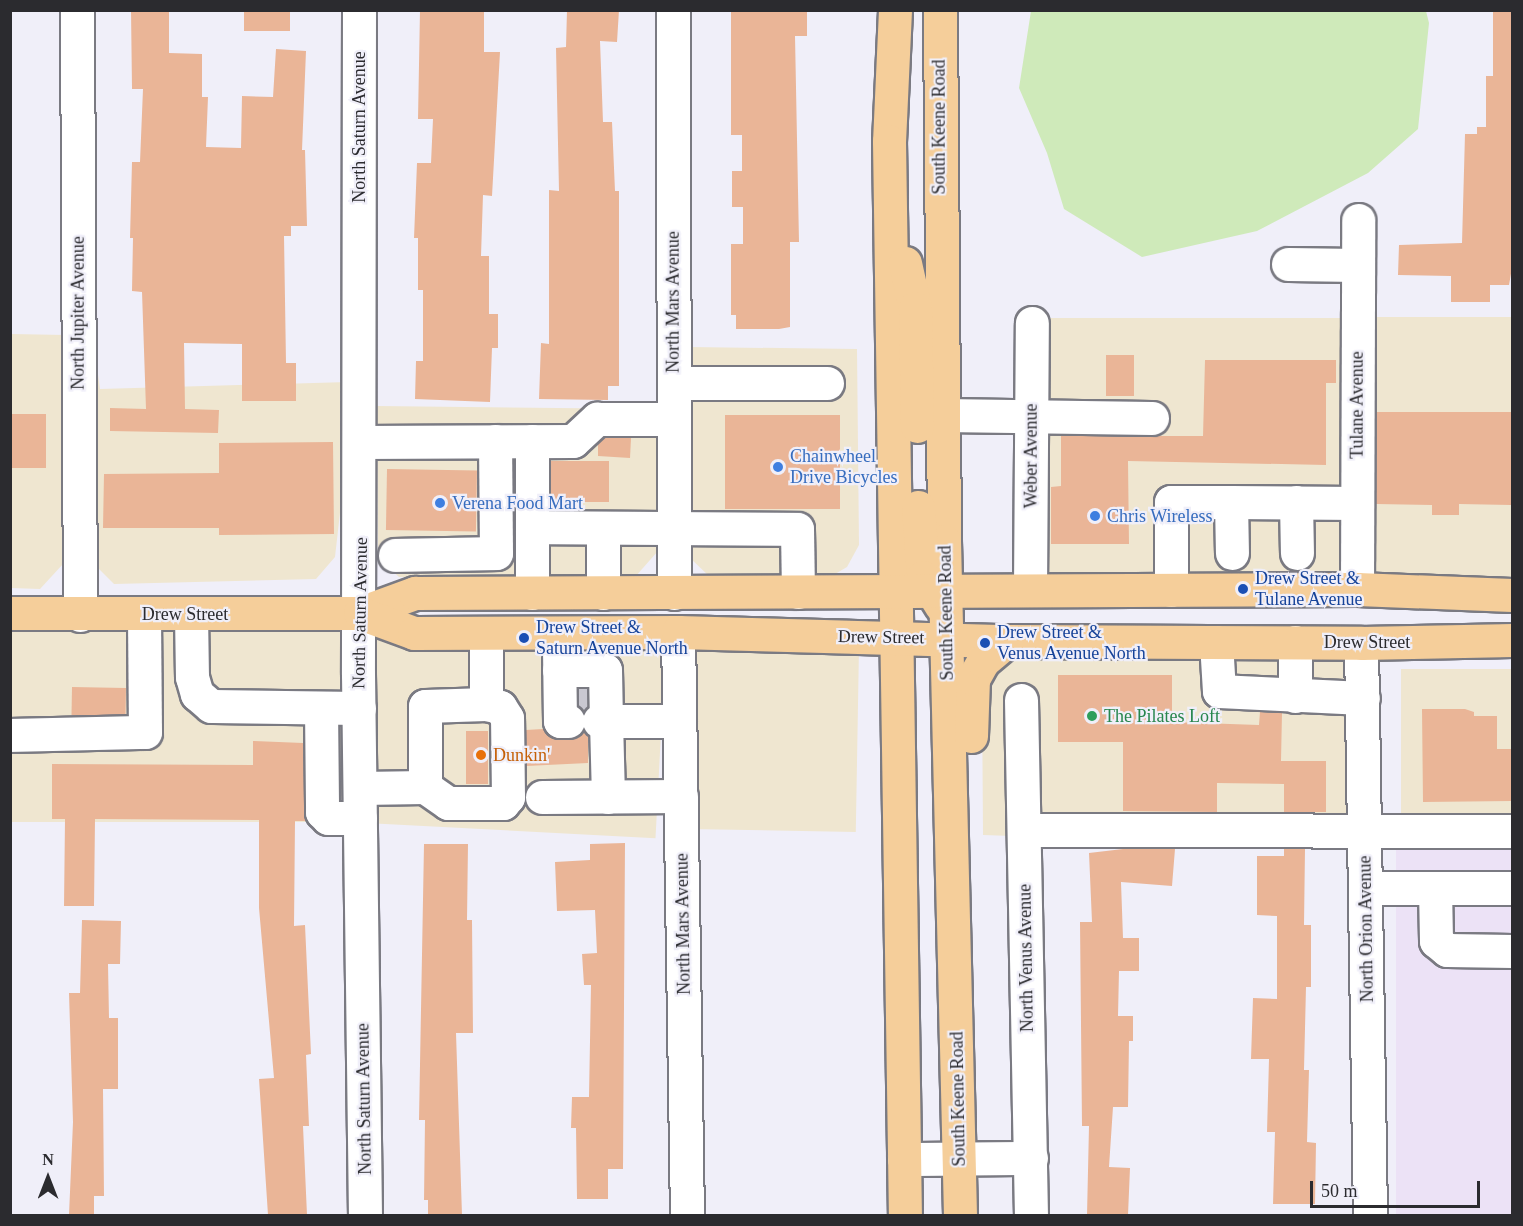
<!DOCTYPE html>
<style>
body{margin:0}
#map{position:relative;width:1523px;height:1226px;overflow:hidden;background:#f0eff9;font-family:"Times New Roman",serif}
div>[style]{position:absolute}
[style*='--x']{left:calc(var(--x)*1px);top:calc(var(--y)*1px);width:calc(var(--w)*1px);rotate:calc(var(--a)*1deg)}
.commercial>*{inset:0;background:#efe6d0;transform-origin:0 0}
.education>*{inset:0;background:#ece2f6;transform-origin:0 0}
.green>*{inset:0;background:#cfeaba}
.building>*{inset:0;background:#eab597;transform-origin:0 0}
.minor-tunnel>*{height:33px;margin-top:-16.5px;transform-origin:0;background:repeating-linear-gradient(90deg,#c9c8d1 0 33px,transparent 0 49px)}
.roads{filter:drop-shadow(2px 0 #7a7a82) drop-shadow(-2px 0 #7a7a82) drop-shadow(0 2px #7a7a82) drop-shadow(0 -2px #7a7a82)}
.minor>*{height:33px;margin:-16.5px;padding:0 16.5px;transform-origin:16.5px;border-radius:16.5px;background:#fff}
.major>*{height:33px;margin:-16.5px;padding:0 16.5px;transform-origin:16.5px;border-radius:16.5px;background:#f5ce9a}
.dots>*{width:16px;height:16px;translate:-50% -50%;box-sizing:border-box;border:3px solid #f0eff9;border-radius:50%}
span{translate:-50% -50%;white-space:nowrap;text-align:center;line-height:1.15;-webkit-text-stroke:4.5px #f0eff9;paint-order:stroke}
.street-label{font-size:18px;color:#2b2b2f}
.shop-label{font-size:18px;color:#366cbe}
.left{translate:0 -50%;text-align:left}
.transit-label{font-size:18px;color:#164399}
.leisure-label{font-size:18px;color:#27864d}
.food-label{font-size:18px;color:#c56008}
.frame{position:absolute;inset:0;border:12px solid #2b2b2f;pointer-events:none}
.north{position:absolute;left:18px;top:1148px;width:60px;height:60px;-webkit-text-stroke:4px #f0eff9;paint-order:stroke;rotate:0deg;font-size:16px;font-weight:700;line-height:24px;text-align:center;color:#2b2b2f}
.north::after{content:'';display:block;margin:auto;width:21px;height:27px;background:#2b2b2f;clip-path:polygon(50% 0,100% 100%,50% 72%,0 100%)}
.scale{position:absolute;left:1310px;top:1181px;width:170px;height:27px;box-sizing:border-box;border:3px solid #2b2b2f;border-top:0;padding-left:8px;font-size:18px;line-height:21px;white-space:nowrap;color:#2b2b2f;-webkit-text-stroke:4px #f0eff9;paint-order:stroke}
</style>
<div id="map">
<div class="commercial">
<i style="left:1512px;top:317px;width:264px;height:143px;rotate:90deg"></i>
<i style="left:1346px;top:318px;width:258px;height:302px;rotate:90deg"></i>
<i style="clip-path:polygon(11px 334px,66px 335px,63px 564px,40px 589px,11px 588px)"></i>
<i style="clip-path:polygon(93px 339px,100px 389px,348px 382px,348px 442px,335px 557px,316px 579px,114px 584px,94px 564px)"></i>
<i style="clip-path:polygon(689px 347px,857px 349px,859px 545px,847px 567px,830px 577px,710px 577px,689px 557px)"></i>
<i style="clip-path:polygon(377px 406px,657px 409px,658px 551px,635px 577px,399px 577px,378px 558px)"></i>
<i style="left:348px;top:626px;width:196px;height:337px;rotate:90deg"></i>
<i style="left:371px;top:630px;width:295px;height:193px;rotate:3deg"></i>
<i style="left:690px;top:646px;width:169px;height:183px;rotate:1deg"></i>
<i style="clip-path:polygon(1009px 655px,1350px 656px,1353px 843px,1036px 836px,1032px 687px,1009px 688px,1012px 836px,983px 835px,982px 693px,984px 683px)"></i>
<i style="left:1512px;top:669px;width:152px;height:111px;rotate:90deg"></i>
</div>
<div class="education">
<i style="left:1396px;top:841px;width:116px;height:374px"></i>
</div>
<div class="green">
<i style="clip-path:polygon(1426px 11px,1429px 23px,1418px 129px,1368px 173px,1257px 231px,1142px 257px,1064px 209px,1047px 153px,1019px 88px,1031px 11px)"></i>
</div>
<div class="building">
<i style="clip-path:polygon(131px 10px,169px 10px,169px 53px,202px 54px,202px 97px,208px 97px,206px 147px,241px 148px,242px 96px,273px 97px,276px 49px,306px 51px,302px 150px,305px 150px,307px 226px,291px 226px,291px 236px,284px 236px,286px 363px,296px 363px,296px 401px,242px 401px,242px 344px,184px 343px,185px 409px,219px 410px,218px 433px,110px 431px,110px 408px,146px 409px,142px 292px,132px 291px,133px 238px,130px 238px,132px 162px,140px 162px,143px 89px,132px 89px)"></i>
<i style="left:244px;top:10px;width:46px;height:21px"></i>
<i style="clip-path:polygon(420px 10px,484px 10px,484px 52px,500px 52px,492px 196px,483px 195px,481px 256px,489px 256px,489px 314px,498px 314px,498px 348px,492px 348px,490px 402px,415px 399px,416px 361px,423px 361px,423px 290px,418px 290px,418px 238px,414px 238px,417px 163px,431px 163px,433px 119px,418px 119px)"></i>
<i style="clip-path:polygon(567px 10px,619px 10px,617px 42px,600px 41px,603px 122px,612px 122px,615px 191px,619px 191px,619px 386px,608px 386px,608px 400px,539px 399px,541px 343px,549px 344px,549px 190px,559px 191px,556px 48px,566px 47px)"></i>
<i style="clip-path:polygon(731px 10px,807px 10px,807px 36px,795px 36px,799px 242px,790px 242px,790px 327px,779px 329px,736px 329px,736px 315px,731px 315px,731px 244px,743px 244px,743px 207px,732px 207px,732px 171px,742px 171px,742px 135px,731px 135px)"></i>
<i style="clip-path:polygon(1493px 10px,1512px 10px,1512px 268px,1509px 285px,1490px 285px,1490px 302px,1451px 302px,1451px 276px,1398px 275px,1399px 245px,1462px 243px,1465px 134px,1477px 134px,1477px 127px,1486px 127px,1486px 76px,1493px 76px)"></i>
<i style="left:1106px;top:355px;width:28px;height:41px"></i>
<i style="clip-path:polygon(1205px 360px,1336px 360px,1336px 383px,1326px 383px,1326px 465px,1128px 461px,1129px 544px,1051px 544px,1051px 487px,1061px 486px,1061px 436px,1203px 436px)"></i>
<i style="clip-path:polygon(1376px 412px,1511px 412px,1511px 505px,1459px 504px,1459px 515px,1432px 515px,1432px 505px,1376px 504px)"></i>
<i style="left:10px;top:414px;width:36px;height:54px"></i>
<i style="left:725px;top:415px;width:115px;height:94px"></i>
<i style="clip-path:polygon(604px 438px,631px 438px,630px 458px,598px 456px,598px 443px)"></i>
<i style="clip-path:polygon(333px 442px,334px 534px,219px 535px,219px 528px,103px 528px,104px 474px,219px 473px,219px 443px)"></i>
<i style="left:551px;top:461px;width:58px;height:41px"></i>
<i style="left:387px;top:469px;width:90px;height:61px;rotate:1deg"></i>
<i style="clip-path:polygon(1058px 675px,1172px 675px,1172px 722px,1259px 725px,1260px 712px,1282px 713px,1281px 761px,1326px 761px,1326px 812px,1284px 812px,1284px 784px,1217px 783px,1217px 812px,1123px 811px,1123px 742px,1058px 742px)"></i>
<i style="left:72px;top:687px;width:54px;height:28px;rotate:1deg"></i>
<i style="clip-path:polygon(578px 689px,587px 689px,584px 711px,579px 706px)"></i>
<i style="clip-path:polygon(1422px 709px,1465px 709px,1474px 712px,1474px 716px,1497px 716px,1497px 749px,1512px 749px,1512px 801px,1423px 802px)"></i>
<i style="clip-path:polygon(543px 729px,560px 740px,577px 737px,584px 731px,588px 735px,588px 763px,526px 766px,526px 730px)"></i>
<i style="left:466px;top:731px;width:22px;height:53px"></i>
<i style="clip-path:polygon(253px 741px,303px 743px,307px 821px,295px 821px,294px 926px,305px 925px,311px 1054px,306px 1055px,309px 1126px,303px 1126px,307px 1215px,268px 1215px,259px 1079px,274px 1078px,259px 908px,259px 820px,95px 819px,94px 906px,64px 906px,65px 819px,52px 819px,52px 764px,253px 765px)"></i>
<i style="clip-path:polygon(625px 843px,623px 1169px,608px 1169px,608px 1199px,577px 1199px,576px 1128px,571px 1128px,572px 1097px,589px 1097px,591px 985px,584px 985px,582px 954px,597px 953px,595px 910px,557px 911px,555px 862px,590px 860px,590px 844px)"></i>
<i style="clip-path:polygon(424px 844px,468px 844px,467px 920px,472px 920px,473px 1033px,456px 1033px,462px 1215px,428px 1215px,428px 1200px,424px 1200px,425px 1120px,419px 1120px)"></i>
<i style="clip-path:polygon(1123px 849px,1175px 849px,1172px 886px,1121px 882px,1123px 938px,1139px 938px,1139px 971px,1119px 971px,1118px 1016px,1133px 1016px,1133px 1041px,1129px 1041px,1128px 1107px,1113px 1107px,1109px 1167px,1130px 1168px,1128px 1215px,1087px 1215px,1089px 1126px,1082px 1126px,1080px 922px,1092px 922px,1089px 853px)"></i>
<i style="clip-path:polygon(1284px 849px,1305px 849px,1304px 925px,1311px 925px,1311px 987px,1306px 987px,1304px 1070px,1309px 1070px,1307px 1142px,1316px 1143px,1315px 1204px,1273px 1204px,1275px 1132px,1267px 1132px,1269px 1059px,1251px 1059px,1253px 998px,1277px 999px,1277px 916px,1257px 915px,1257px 856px,1284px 856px)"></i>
<i style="clip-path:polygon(82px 920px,121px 921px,120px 964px,108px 964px,109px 1018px,118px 1018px,118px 1089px,103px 1089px,104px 1196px,94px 1196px,94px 1215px,69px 1215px,73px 1122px,69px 993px,80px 993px)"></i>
</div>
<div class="minor-tunnel">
<i style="--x:567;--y:696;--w:31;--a:0"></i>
</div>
<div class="roads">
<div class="minor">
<i style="--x:77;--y:10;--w:605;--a:89.72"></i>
<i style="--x:359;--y:10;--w:664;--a:90.09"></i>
<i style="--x:358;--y:674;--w:542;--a:89.26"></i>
<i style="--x:673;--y:10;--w:583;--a:89.9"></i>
<i style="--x:1288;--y:264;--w:70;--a:0.8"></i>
<i style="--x:674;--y:383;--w:153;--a:0"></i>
<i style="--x:943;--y:415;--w:209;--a:0.8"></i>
<i style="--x:532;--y:441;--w:152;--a:90"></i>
<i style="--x:360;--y:442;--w:213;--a:-0.3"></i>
<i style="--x:573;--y:441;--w:33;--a:-43"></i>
<i style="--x:597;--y:419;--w:77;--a:0"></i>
<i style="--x:1231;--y:502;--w:126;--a:0.5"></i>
<i style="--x:1296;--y:502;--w:51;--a:88.9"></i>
<i style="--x:532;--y:527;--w:265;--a:0.4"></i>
<i style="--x:797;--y:529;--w:63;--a:89.1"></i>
<i style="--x:395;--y:555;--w:101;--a:-1.1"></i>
<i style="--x:496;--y:553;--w:112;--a:-90.5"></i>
<i style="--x:1357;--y:589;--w:369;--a:-89.8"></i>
<i style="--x:1030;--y:590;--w:267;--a:-89.6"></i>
<i style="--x:1171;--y:590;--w:88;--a:-90"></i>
<i style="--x:1171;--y:502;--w:60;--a:0"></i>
<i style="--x:1231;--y:502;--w:51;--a:88.9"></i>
<i style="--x:603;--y:593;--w:65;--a:-90"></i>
<i style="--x:191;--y:614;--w:63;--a:89.1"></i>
<i style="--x:192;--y:677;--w:18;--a:74"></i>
<i style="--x:197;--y:694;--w:18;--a:41"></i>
<i style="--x:211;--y:706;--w:148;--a:0.8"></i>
<i style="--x:678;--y:632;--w:584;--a:89.12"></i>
<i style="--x:1216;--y:642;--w:49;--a:86.5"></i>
<i style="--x:1219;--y:691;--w:144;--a:2.8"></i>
<i style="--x:1361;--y:643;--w:573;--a:89.1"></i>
<i style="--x:559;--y:649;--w:72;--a:89.2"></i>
<i style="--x:560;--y:721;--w:8;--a:0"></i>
<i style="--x:559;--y:670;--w:46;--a:0"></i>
<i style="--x:605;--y:670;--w:51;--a:88.9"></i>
<i style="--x:606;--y:721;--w:7;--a:180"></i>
<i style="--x:1295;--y:696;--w:54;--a:-90"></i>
<i style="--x:1021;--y:700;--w:516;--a:88.89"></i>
<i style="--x:321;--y:708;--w:104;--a:89.4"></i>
<i style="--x:322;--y:812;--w:8;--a:45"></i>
<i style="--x:328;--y:818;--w:32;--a:0"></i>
<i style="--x:10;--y:735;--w:135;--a:-1.3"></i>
<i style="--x:145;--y:732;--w:117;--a:-90.5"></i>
<i style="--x:425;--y:787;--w:28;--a:35"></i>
<i style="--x:448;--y:803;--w:55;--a:0"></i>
<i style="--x:503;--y:803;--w:8;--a:-50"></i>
<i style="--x:508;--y:797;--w:79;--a:-90.7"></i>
<i style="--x:507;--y:718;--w:13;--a:-122"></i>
<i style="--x:500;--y:707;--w:14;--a:-168"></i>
<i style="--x:360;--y:788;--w:65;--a:-0.9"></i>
<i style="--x:425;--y:787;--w:81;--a:-90"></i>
<i style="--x:425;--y:706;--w:61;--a:-1.9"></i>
<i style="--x:486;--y:704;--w:71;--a:-90"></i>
<i style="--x:542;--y:797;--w:139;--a:-0.4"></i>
<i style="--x:608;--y:797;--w:76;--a:-91.5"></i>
<i style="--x:606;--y:721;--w:73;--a:0"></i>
<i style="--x:1024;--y:830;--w:488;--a:0.1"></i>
<i style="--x:1365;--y:888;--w:147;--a:0"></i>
<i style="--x:1435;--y:888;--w:53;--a:88.9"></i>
<i style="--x:1436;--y:941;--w:14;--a:39"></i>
<i style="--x:1447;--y:950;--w:65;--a:0.9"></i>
<i style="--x:904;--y:1159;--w:127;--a:-0.5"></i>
</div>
<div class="major">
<i style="--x:895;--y:10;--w:131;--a:92.6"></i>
<i style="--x:889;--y:141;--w:1075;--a:89.15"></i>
<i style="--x:940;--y:10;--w:531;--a:89.57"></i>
<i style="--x:944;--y:541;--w:675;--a:88.64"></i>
<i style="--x:905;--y:263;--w:46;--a:77.5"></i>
<i style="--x:915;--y:308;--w:118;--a:89"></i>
<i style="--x:918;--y:507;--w:70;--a:85.9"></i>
<i style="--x:923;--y:577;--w:34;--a:58"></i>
<i style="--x:10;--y:613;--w:350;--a:0"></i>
<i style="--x:360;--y:613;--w:59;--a:-20"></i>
<i style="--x:415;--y:593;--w:942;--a:-0.24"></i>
<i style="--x:1357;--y:589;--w:155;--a:2.2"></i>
<i style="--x:360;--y:613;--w:58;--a:20.3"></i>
<i style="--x:414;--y:633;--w:264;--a:-0.2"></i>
<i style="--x:678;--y:632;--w:329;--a:1.6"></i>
<i style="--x:1007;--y:641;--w:354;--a:0.3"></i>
<i style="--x:1361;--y:643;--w:151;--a:-1.1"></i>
<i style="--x:971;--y:736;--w:57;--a:-88"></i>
<i style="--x:973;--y:679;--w:21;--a:-61"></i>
<i style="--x:983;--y:661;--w:31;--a:-40"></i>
</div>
</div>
<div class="dots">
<i style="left:778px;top:467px;background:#3f7fe0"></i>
<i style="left:440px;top:503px;background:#3f7fe0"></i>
<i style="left:1095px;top:516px;background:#3f7fe0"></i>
<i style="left:1243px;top:589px;background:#1a4fb4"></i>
<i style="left:524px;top:638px;background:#1a4fb4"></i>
<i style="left:985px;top:643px;background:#1a4fb4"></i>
<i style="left:1092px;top:716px;background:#2e9e5b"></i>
<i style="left:481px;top:755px;background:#e8710a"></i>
</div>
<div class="street-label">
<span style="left:359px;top:127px;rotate:-90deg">North Saturn Avenue</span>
<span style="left:939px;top:127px;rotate:-90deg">South Keene Road</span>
<span style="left:673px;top:302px;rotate:-90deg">North Mars Avenue</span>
<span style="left:78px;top:313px;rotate:-90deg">North Jupiter Avenue</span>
<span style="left:1357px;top:405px;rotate:-90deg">Tulane Avenue</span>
<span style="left:1031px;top:456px;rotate:-90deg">Weber Avenue</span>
<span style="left:360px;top:613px;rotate:-89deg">North Saturn Avenue</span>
<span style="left:946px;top:613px;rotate:-91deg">South Keene Road</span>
<span style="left:185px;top:614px">Drew Street</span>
<span style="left:881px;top:637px;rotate:1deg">Drew Street</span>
<span style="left:1367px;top:642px">Drew Street</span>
<span style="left:683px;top:924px;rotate:-91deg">North Mars Avenue</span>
<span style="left:1366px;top:929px;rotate:-91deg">North Orion Avenue</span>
<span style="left:1026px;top:958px;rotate:-91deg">North Venus Avenue</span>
<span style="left:364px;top:1099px;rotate:-91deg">North Saturn Avenue</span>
<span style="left:958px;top:1099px;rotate:-91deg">South Keene Road</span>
</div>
<div class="shop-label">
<span class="left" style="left:790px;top:467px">Chainwheel<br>Drive Bicycles</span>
<span class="left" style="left:452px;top:503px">Verena Food Mart</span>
<span class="left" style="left:1107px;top:516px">Chris Wireless</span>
</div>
<div class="transit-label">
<span class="left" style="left:1255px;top:589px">Drew Street &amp;<br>Tulane Avenue</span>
<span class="left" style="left:536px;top:638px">Drew Street &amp;<br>Saturn Avenue North</span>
<span class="left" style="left:997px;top:643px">Drew Street &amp;<br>Venus Avenue North</span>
</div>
<div class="leisure-label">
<span class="left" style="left:1104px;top:716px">The Pilates Loft</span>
</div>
<div class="food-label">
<span class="left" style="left:493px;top:755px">Dunkin'</span>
</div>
<div class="frame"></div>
<div class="north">N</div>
<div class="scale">50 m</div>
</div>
